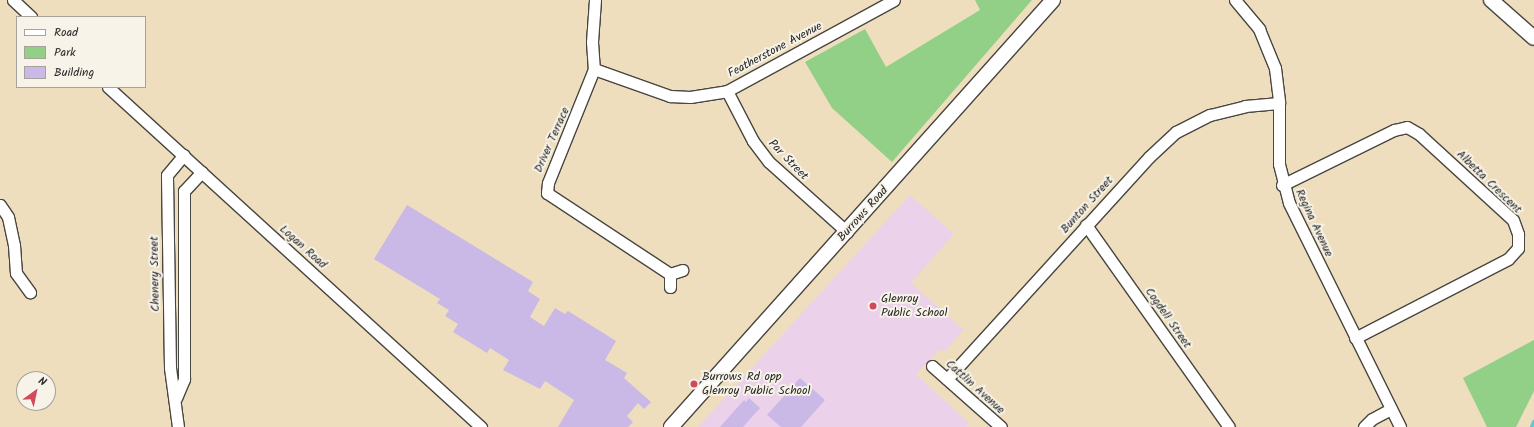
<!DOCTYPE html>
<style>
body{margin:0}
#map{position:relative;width:1534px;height:427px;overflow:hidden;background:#eedebd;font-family:Kalam,sans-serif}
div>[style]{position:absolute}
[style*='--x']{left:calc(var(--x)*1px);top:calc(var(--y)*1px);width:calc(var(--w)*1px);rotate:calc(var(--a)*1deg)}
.built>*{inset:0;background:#ecd1ea}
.green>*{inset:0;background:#91d086}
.stream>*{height:3.5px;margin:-1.75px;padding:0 1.75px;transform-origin:1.75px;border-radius:1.75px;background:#5cc9cf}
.building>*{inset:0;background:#cab8e7}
.roads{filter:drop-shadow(1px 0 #484641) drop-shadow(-1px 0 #484641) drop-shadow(0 1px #484641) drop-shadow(0 -1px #484641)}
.minor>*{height:11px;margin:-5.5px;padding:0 5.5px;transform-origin:5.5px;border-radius:5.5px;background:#fff}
.major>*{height:14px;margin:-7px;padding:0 7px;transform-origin:7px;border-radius:7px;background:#fff}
.dots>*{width:11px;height:11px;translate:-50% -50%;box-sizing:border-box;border:2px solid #f7f3e8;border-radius:50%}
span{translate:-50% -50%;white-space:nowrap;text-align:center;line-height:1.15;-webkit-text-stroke:4px #f7f3e8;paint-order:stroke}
.street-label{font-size:12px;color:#2b2b2b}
.poi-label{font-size:12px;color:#2b2b2b}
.left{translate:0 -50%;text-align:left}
.legend{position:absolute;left:16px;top:16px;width:130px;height:72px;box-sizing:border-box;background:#f7f3e8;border:1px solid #a5a39c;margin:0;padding:5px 7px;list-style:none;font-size:12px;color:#2b2b2b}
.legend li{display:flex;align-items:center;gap:8px;height:20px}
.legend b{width:20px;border:1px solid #a5a39c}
.north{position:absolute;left:16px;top:371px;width:40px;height:40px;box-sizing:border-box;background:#f7f3e8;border:1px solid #a5a39c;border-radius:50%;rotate:33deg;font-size:11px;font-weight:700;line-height:16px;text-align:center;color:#2b2b2b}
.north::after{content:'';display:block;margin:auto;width:14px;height:18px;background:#d1495b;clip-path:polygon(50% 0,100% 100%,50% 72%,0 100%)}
</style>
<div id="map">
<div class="built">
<i style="clip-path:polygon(910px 195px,954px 234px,911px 283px,964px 330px,945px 351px,939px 350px,916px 374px,969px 423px,966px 427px,698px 427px)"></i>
</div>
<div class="green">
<i style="clip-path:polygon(975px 0,1032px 0,892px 162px,832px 108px,805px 62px,865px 29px,886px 67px,980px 10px)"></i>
<i style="clip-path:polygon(1534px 340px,1534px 391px,1516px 427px,1487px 427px,1463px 378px)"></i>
</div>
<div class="stream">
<i style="--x:1532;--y:427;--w:5;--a:-68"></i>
</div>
<div class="building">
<i style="clip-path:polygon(407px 205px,533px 282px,528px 291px,540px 299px,530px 317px,544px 326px,555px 308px,565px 314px,568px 311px,616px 341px,605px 360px,627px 373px,624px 378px,651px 402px,644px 409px,638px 403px,627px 416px,633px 422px,628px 427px,558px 427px,574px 400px,545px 381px,540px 389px,503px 370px,509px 360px,490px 348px,487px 353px,453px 332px,458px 324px,445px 316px,449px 310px,437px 303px,440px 299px,374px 259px)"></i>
<i style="clip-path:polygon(800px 378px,825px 400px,801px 427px,781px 427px,767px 415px)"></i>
<i style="clip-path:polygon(749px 398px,760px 408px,743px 427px,720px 427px,744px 400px,746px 402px)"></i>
</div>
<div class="roads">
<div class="minor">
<i style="--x:13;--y:0;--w:25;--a:43"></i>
<i style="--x:595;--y:0;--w:42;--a:94.1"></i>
<i style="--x:592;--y:42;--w:27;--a:86"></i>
<i style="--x:594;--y:69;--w:123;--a:112"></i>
<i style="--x:548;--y:183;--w:10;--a:96"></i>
<i style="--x:547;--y:193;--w:147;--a:33.4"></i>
<i style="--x:1235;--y:0;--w:38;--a:50"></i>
<i style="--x:1259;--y:29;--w:42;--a:67.7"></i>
<i style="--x:1275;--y:68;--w:35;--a:83"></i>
<i style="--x:1279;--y:103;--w:61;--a:90"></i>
<i style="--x:1279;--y:164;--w:40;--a:75.6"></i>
<i style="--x:1289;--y:203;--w:250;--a:63.6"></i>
<i style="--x:594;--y:69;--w:81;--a:19.6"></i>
<i style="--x:670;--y:96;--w:20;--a:3"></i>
<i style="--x:690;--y:97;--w:37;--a:-9"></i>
<i style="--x:727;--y:91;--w:190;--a:-28.6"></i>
<i style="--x:108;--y:87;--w:505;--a:42.35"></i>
<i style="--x:727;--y:91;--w:56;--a:62.5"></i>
<i style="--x:753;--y:141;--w:26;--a:53"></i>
<i style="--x:769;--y:162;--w:105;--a:41.9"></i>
<i style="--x:1282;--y:185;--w:125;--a:-26.2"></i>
<i style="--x:1394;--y:130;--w:13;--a:-13"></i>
<i style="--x:1407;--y:127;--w:14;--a:30"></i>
<i style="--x:1419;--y:134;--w:127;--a:42.5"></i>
<i style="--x:1513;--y:220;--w:15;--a:70"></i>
<i style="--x:1518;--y:234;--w:14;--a:90"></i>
<i style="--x:1518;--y:248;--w:15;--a:132"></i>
<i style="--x:1508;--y:259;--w:172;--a:152.7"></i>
<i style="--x:0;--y:205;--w:14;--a:56"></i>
<i style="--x:8;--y:217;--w:29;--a:78"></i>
<i style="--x:14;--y:245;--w:28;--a:86"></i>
<i style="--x:16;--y:273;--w:24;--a:54"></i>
<i style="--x:1086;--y:225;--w:247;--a:54.7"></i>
<i style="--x:670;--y:274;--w:13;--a:90"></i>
<i style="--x:670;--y:274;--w:13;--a:-18"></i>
<i style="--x:932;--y:366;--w:92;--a:41.5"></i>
<i style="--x:947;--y:379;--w:300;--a:-47.7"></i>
<i style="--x:1149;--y:157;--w:37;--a:-43"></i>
<i style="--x:1176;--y:132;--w:38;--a:-27"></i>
<i style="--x:1210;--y:115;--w:36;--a:-14"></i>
<i style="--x:1245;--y:106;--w:34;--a:-5"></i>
<i style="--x:176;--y:398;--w:21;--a:-67"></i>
<i style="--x:184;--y:379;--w:188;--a:-90"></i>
<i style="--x:184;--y:191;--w:26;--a:-47"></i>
<i style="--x:178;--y:427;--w:60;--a:-97.7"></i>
<i style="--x:170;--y:368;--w:193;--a:-90.9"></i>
<i style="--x:167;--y:175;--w:26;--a:-50"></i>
<i style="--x:1364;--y:427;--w:11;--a:-45"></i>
<i style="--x:1372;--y:419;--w:21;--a:-28"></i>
</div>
<div class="major">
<i style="--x:1491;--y:0;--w:57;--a:41.5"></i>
<i style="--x:671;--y:427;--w:573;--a:-48.18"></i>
</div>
</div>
<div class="dots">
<i style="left:873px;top:306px;background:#d1495b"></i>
<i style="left:694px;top:384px;background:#d1495b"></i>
</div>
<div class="street-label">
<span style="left:775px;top:50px;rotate:-28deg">Featherstone Avenue</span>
<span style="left:552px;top:140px;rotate:-66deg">Driver Terrace</span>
<span style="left:788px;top:160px;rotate:46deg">Par Street</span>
<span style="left:1489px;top:182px;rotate:44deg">Albetta Crescent</span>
<span style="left:1087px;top:205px;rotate:-48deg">Bunton Street</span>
<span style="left:863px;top:214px;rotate:-48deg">Burrows Road</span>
<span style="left:1314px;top:223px;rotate:65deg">Regina Avenue</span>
<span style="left:303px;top:247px;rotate:42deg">Logan Road</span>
<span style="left:155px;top:274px;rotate:-91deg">Chenery Street</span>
<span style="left:1168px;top:318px;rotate:55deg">Cogdell Street</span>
<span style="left:975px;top:387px;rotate:42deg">Cattlin Avenue</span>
</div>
<div class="poi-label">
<span class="left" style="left:881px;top:306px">Glenroy<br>Public School</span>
<span class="left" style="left:702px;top:384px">Burrows Rd opp<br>Glenroy Public School</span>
</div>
<ul class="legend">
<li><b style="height:5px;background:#fff"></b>Road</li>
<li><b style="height:11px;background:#91d086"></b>Park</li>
<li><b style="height:11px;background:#cab8e7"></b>Building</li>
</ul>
<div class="north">N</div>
</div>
